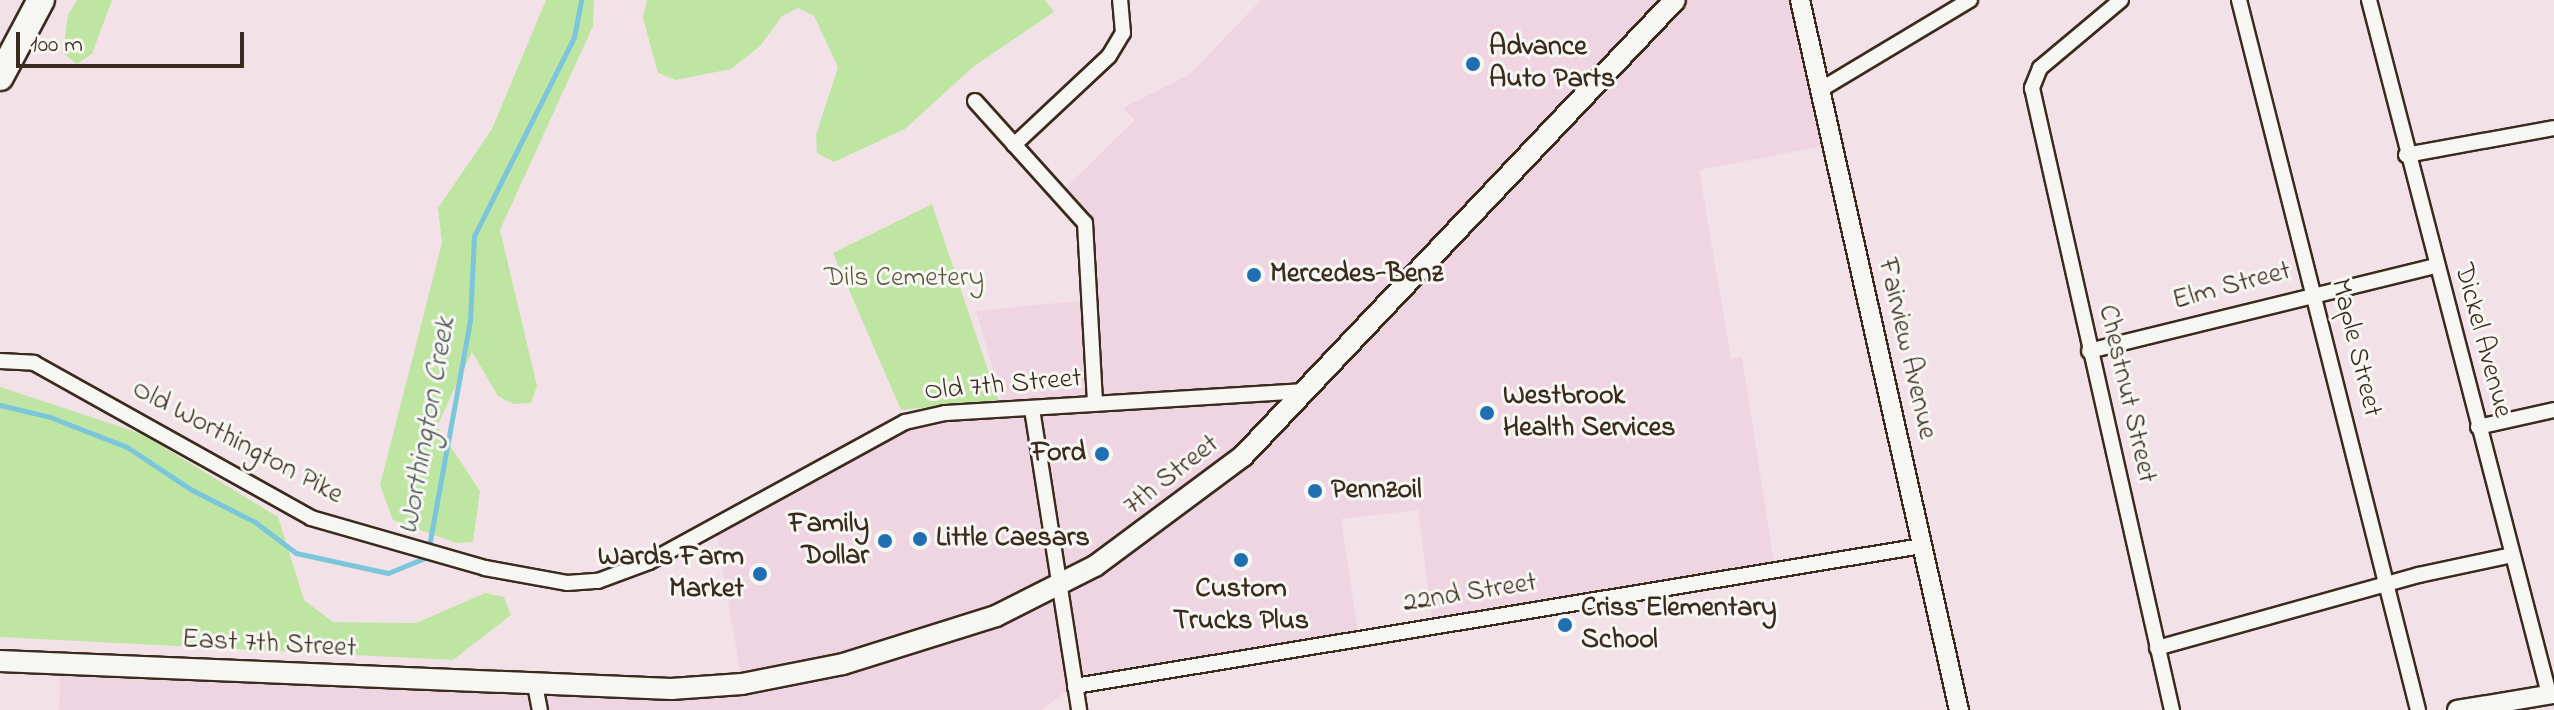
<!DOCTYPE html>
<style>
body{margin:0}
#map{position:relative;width:2554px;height:710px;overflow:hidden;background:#f2e2e8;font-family:"Indie Flower",sans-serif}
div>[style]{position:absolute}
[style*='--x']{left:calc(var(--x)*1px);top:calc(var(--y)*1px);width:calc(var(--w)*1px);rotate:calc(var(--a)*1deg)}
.built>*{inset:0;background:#efd4e1}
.green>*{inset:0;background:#bee6a2}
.stream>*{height:5px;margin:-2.5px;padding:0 2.5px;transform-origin:2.5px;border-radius:2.5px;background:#7cc6dc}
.roads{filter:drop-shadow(2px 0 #3b2a1e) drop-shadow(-2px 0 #3b2a1e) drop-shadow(0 2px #3b2a1e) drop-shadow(0 -2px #3b2a1e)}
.minor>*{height:14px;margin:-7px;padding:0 7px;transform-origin:7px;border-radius:7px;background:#f6f6f2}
.tertiary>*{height:18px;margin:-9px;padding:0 9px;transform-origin:9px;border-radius:9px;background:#f6f6f2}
.secondary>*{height:20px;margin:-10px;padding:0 10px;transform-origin:10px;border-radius:10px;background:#f6f6f2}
.motorway>*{height:26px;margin:-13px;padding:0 13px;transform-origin:13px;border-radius:13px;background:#f6f6f2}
.dots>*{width:22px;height:22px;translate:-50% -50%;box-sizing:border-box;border:4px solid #f6f6f2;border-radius:50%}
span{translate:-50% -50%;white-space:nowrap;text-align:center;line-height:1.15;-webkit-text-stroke:6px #f6f6f2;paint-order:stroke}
.poi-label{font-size:28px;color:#3b2a1e;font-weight:700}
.left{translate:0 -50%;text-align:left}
.right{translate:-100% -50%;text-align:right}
.park-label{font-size:28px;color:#5c593f}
.street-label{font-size:28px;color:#3b2a1e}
.water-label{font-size:30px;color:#4e5957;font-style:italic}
.scale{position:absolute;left:16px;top:32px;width:228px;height:36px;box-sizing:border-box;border:4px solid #3b2a1e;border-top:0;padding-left:10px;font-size:24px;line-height:28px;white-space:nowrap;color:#3b2a1e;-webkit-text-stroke:6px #f6f6f2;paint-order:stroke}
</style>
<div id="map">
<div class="built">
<i style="clip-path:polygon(1261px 0,1800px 0,1832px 144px,1699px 170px,1731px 359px,1742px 357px,1775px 570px,1433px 627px,1418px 510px,1341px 519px,1359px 639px,1075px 686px,1040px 710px,59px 710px,61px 664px,742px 683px,715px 524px,905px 422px,1005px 411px,976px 311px,1089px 300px,1085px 223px,1059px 194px,1135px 120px,1123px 108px,1189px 75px)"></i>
</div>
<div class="green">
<i style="clip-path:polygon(77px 0,112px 0,92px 54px,77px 64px,63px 53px,68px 15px)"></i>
<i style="clip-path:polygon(546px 0,594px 0,593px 26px,500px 230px,537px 386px,531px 403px,514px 404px,498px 396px,472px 352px,437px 426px,480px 491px,473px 542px,456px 543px,393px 520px,380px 485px,442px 243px,438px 208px,492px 129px)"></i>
<i style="clip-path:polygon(647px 0,1045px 0,1054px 12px,973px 67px,905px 129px,834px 162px,817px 153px,816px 135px,838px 67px,814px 16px,798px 8px,782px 16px,760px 46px,731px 69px,676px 80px,658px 73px,643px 18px)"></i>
<i style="clip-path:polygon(932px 204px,998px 400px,901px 410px,833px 253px)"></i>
<i style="clip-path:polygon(0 387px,142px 434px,278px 517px,304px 600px,333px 622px,416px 623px,485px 593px,504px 597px,511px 615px,453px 660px,0 637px)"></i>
</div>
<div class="stream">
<i style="--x:0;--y:405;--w:51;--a:13.5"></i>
<i style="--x:50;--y:417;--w:83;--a:21.3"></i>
<i style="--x:127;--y:447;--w:78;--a:33.5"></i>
<i style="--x:192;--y:490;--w:71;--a:26.9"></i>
<i style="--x:255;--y:522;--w:51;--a:37.1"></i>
<i style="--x:296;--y:553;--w:94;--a:12.3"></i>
<i style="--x:388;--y:573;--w:42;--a:-22.3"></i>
<i style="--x:427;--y:557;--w:240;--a:-79.7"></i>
<i style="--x:470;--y:321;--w:85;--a:-87.3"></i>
<i style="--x:474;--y:236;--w:223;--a:-63.3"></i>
<i style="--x:574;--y:37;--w:38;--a:-79"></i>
</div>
<div class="roads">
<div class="minor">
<i style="--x:2121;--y:0;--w:106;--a:140"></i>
<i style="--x:2040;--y:68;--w:22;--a:112"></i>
<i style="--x:2032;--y:88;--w:638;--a:77.32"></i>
<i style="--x:2239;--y:0;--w:732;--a:75.85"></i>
<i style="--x:2369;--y:0;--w:717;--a:75.46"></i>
<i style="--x:1820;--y:90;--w:175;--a:-31"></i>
<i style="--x:975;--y:101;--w:164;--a:48"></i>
<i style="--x:1085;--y:223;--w:181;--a:86.8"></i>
<i style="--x:1014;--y:145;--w:130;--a:-43.1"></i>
<i style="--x:1109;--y:56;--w:27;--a:-59"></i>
<i style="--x:1123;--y:33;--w:33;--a:-95"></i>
<i style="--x:2406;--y:155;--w:150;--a:-10.3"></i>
<i style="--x:2089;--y:351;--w:357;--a:-13.8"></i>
<i style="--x:0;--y:361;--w:34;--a:3"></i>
<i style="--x:34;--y:363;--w:317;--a:29.2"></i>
<i style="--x:311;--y:518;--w:181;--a:16"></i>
<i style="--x:485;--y:568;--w:83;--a:10.4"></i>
<i style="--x:567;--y:583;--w:31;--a:-4"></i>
<i style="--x:598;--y:581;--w:54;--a:-20.4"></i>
<i style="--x:649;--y:562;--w:292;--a:-28.7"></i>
<i style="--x:905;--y:422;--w:41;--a:-12.7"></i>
<i style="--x:945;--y:413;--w:362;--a:-3.5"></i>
<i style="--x:1032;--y:409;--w:305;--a:81.1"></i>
<i style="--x:2478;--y:427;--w:78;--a:-12.6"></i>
<i style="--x:2157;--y:648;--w:272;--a:-15.6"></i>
<i style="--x:2419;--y:575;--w:95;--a:-12.1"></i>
<i style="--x:535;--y:685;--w:25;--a:79"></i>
<i style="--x:1075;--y:686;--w:858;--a:-9.39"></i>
</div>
<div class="tertiary">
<i style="--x:1800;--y:0;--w:728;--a:77.38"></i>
<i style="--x:2457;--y:710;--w:98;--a:-9.4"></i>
</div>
<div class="secondary">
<i style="--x:0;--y:661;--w:672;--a:2.39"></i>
<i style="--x:671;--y:689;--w:71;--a:-4"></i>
<i style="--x:742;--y:684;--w:103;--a:-11.2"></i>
<i style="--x:843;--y:664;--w:160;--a:-17.4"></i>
<i style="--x:996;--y:616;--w:111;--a:-26.8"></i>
<i style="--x:1095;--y:566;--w:184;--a:-36.6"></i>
<i style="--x:1243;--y:456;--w:628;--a:-46.55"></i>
</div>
<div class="motorway">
<i style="--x:0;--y:77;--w:87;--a:-62"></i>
</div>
</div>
<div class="dots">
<i style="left:1473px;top:64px;background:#1f6fb2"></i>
<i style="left:1254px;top:275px;background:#1f6fb2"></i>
<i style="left:1487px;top:413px;background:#1f6fb2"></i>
<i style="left:1102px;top:454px;background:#1f6fb2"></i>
<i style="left:1315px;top:491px;background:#1f6fb2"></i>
<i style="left:920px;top:539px;background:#1f6fb2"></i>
<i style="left:885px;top:541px;background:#1f6fb2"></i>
<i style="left:1241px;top:560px;background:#1f6fb2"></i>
<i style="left:760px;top:574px;background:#1f6fb2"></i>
<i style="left:1565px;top:625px;background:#1f6fb2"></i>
</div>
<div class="poi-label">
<span class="left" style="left:1489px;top:64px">Advance<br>Auto Parts</span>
<span class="left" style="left:1270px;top:275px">Mercedes-Benz</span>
<span class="left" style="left:1503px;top:413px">Westbrook<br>Health Services</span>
<span class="right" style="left:1086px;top:454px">Ford</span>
<span class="left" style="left:1331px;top:491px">Pennzoil</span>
<span class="right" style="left:869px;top:541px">Family<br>Dollar</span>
<span class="left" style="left:936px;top:539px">Little Caesars</span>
<span class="right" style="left:744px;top:574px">Wards Farm<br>Market</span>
<span style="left:1241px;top:606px">Custom<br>Trucks Plus</span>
<span class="left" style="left:1581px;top:625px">Criss Elementary<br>School</span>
</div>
<div class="park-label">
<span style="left:904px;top:279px">Dils Cemetery</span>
</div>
<div class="street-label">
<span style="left:2232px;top:287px;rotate:-15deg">Elm Street</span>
<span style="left:2482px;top:341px;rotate:75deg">Dickel Avenue</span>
<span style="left:2355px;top:348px;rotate:76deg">Maple Street</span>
<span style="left:1906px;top:349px;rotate:77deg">Fairview Avenue</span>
<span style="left:1003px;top:386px;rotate:-5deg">Old 7th Street</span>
<span style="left:2126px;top:394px;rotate:77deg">Chestnut Street</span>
<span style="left:237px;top:443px;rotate:28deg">Old Worthington Pike</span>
<span style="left:1172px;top:476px;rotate:-38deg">7th Street</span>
<span style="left:1470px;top:594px;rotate:-9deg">22nd Street</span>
<span style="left:269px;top:645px;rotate:3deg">East 7th Street</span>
</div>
<div class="water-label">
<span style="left:428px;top:426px;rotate:-80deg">Worthington Creek</span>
</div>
<div class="scale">100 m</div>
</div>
